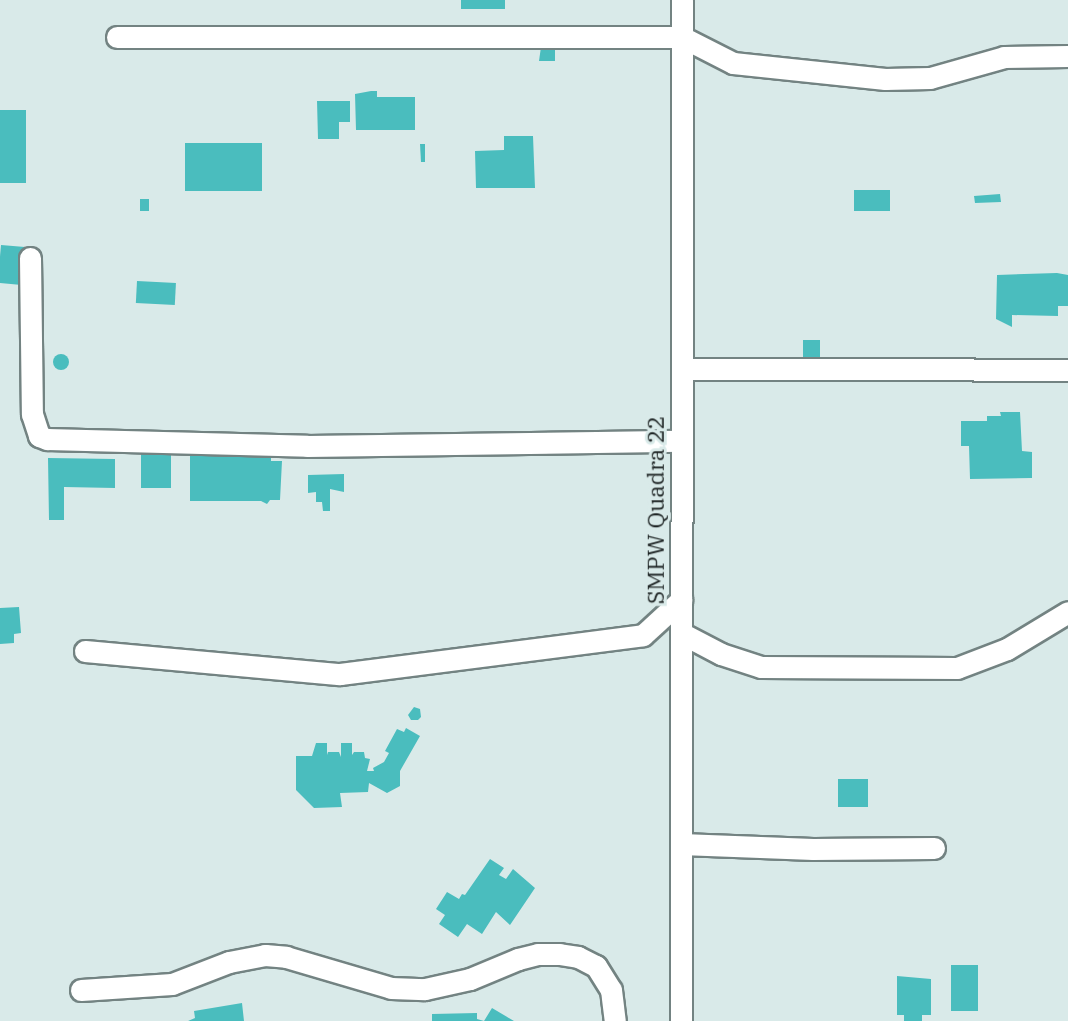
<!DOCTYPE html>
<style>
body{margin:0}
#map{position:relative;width:1068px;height:1021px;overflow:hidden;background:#d9eae9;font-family:"IBM Plex Serif",serif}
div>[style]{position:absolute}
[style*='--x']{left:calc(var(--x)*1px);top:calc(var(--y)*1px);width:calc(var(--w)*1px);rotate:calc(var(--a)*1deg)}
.building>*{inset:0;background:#4abdbe;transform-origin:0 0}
.round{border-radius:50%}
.roads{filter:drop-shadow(2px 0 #738382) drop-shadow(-2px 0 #738382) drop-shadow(0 2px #738382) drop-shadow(0 -2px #738382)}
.minor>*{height:21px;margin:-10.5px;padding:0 10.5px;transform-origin:10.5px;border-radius:10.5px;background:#fff}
span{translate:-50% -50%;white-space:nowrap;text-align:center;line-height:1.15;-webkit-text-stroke:6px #d9eae9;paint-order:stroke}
.street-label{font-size:23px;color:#1e2424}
</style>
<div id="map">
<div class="building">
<i style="left:461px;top:0;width:44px;height:9px"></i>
<i style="clip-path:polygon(541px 47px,552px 47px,555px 50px,555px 61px,539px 61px)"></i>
<i style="clip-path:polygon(371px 91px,377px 91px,377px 97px,415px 97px,415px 130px,356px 130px,355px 94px)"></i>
<i style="clip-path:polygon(317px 101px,350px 101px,350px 122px,339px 122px,339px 139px,318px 139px)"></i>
<i style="left:0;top:110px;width:26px;height:73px"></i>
<i style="clip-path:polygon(504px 136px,533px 136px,535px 188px,476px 188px,475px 151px,504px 150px)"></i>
<i style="left:262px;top:143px;width:48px;height:77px;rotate:90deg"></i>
<i style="clip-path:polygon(420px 144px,425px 144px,425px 162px,421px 162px)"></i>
<i style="left:890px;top:190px;width:21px;height:36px;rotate:90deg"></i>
<i style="clip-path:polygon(1000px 194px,1001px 202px,975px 203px,974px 196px)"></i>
<i style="left:140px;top:199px;width:9px;height:12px"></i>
<i style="left:1px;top:245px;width:24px;height:38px;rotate:5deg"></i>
<i style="clip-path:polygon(1057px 273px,1068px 275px,1068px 306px,1058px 306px,1058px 316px,1012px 315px,1012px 327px,996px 319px,997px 275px)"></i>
<i style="left:137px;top:281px;width:39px;height:22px;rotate:3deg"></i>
<i style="left:803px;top:340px;width:17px;height:20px"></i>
<i class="round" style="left:53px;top:354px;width:16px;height:16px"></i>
<i style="clip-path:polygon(1000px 412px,1020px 412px,1022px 451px,1032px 452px,1032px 478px,970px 479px,969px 446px,961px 446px,961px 421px,987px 421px,987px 416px,1001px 416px)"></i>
<i style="left:141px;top:446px;width:30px;height:42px"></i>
<i style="clip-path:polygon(190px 447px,271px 448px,271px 461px,282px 461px,280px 500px,270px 500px,267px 504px,261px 501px,190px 501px)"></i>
<i style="clip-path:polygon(48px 458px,115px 459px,115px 488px,64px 487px,64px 520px,49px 520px)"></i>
<i style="clip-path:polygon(344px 474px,344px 492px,330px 489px,330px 511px,323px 511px,322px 502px,316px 502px,316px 492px,308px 493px,308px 475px)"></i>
<i style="clip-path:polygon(19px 607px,21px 633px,14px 634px,14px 643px,0 644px,0 608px)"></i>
<i style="clip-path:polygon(414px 707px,420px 709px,421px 717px,418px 720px,411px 720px,408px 715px)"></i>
<i style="clip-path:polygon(406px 728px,420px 736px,400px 771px,400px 786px,387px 793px,369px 783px,368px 792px,340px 793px,342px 807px,314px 808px,296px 790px,296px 756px,312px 756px,316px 743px,327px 743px,327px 755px,328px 752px,339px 752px,341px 757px,341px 743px,352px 743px,352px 755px,354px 752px,364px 752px,365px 758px,370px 759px,367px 771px,374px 771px,373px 768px,384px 762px,389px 753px,385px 751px,397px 729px,404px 732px)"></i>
<i style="left:868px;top:779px;width:28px;height:30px;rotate:90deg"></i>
<i style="clip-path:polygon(490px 859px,504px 868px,499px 875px,506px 879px,513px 869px,535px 888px,510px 925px,496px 912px,482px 934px,467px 924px,458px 937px,439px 924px,445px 915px,436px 909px,447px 892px,459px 899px,462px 894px,465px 895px)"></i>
<i style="left:951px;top:965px;width:27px;height:46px"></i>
<i style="clip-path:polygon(897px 976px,931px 979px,931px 1015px,922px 1015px,922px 1021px,904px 1021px,904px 1015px,897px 1015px)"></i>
<i style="clip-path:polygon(242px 1003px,244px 1021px,188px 1021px,195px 1018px,194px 1011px)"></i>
<i style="clip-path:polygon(492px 1008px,514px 1021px,432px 1021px,432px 1014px,477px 1013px,477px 1019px,484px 1021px)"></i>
</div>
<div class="roads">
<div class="minor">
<i style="--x:117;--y:37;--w:565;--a:0"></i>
<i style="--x:682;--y:37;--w:57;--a:27"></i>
<i style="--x:733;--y:63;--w:153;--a:6"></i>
<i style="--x:885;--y:79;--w:45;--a:-1.3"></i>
<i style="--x:930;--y:78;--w:77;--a:-15.8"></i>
<i style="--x:1004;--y:57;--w:64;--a:-0.9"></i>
<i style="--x:30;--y:258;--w:156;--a:89.3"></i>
<i style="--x:32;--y:414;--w:23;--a:72"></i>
<i style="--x:39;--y:436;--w:9;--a:21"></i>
<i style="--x:47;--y:439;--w:260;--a:1.5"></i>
<i style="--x:307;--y:446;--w:374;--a:-0.8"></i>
<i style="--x:682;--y:369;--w:386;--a:0.1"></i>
<i style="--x:681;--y:633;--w:45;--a:27.7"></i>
<i style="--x:721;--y:654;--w:42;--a:18"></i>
<i style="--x:761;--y:667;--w:196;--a:0.3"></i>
<i style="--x:957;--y:668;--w:53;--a:-20.8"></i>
<i style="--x:1007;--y:649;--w:71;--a:-31.2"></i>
<i style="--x:85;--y:651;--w:256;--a:5.2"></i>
<i style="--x:340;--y:674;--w:305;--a:-7.3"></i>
<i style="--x:643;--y:635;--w:52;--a:-42.6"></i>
<i style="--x:681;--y:844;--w:132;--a:2.2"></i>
<i style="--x:813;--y:849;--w:121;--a:-0.5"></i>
<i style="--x:81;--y:990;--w:91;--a:-3.8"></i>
<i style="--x:172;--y:984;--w:61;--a:-21.1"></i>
<i style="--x:229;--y:962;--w:37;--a:-11"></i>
<i style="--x:265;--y:955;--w:21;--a:5"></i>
<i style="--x:286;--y:957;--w:109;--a:16.4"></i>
<i style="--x:391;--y:988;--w:34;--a:2"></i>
<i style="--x:425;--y:989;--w:46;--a:-12.5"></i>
<i style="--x:470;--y:979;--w:52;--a:-22.6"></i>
<i style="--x:518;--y:959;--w:21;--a:-14"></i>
<i style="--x:538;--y:954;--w:21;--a:0"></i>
<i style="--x:559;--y:954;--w:19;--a:9"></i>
<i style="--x:578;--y:957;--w:20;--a:27"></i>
<i style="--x:596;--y:966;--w:28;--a:58"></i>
<i style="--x:611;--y:990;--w:31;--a:83"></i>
<i style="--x:681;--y:1021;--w:1021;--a:-89.94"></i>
</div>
</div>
<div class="street-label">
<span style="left:655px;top:510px;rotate:-90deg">SMPW Quadra 22</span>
</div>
</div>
